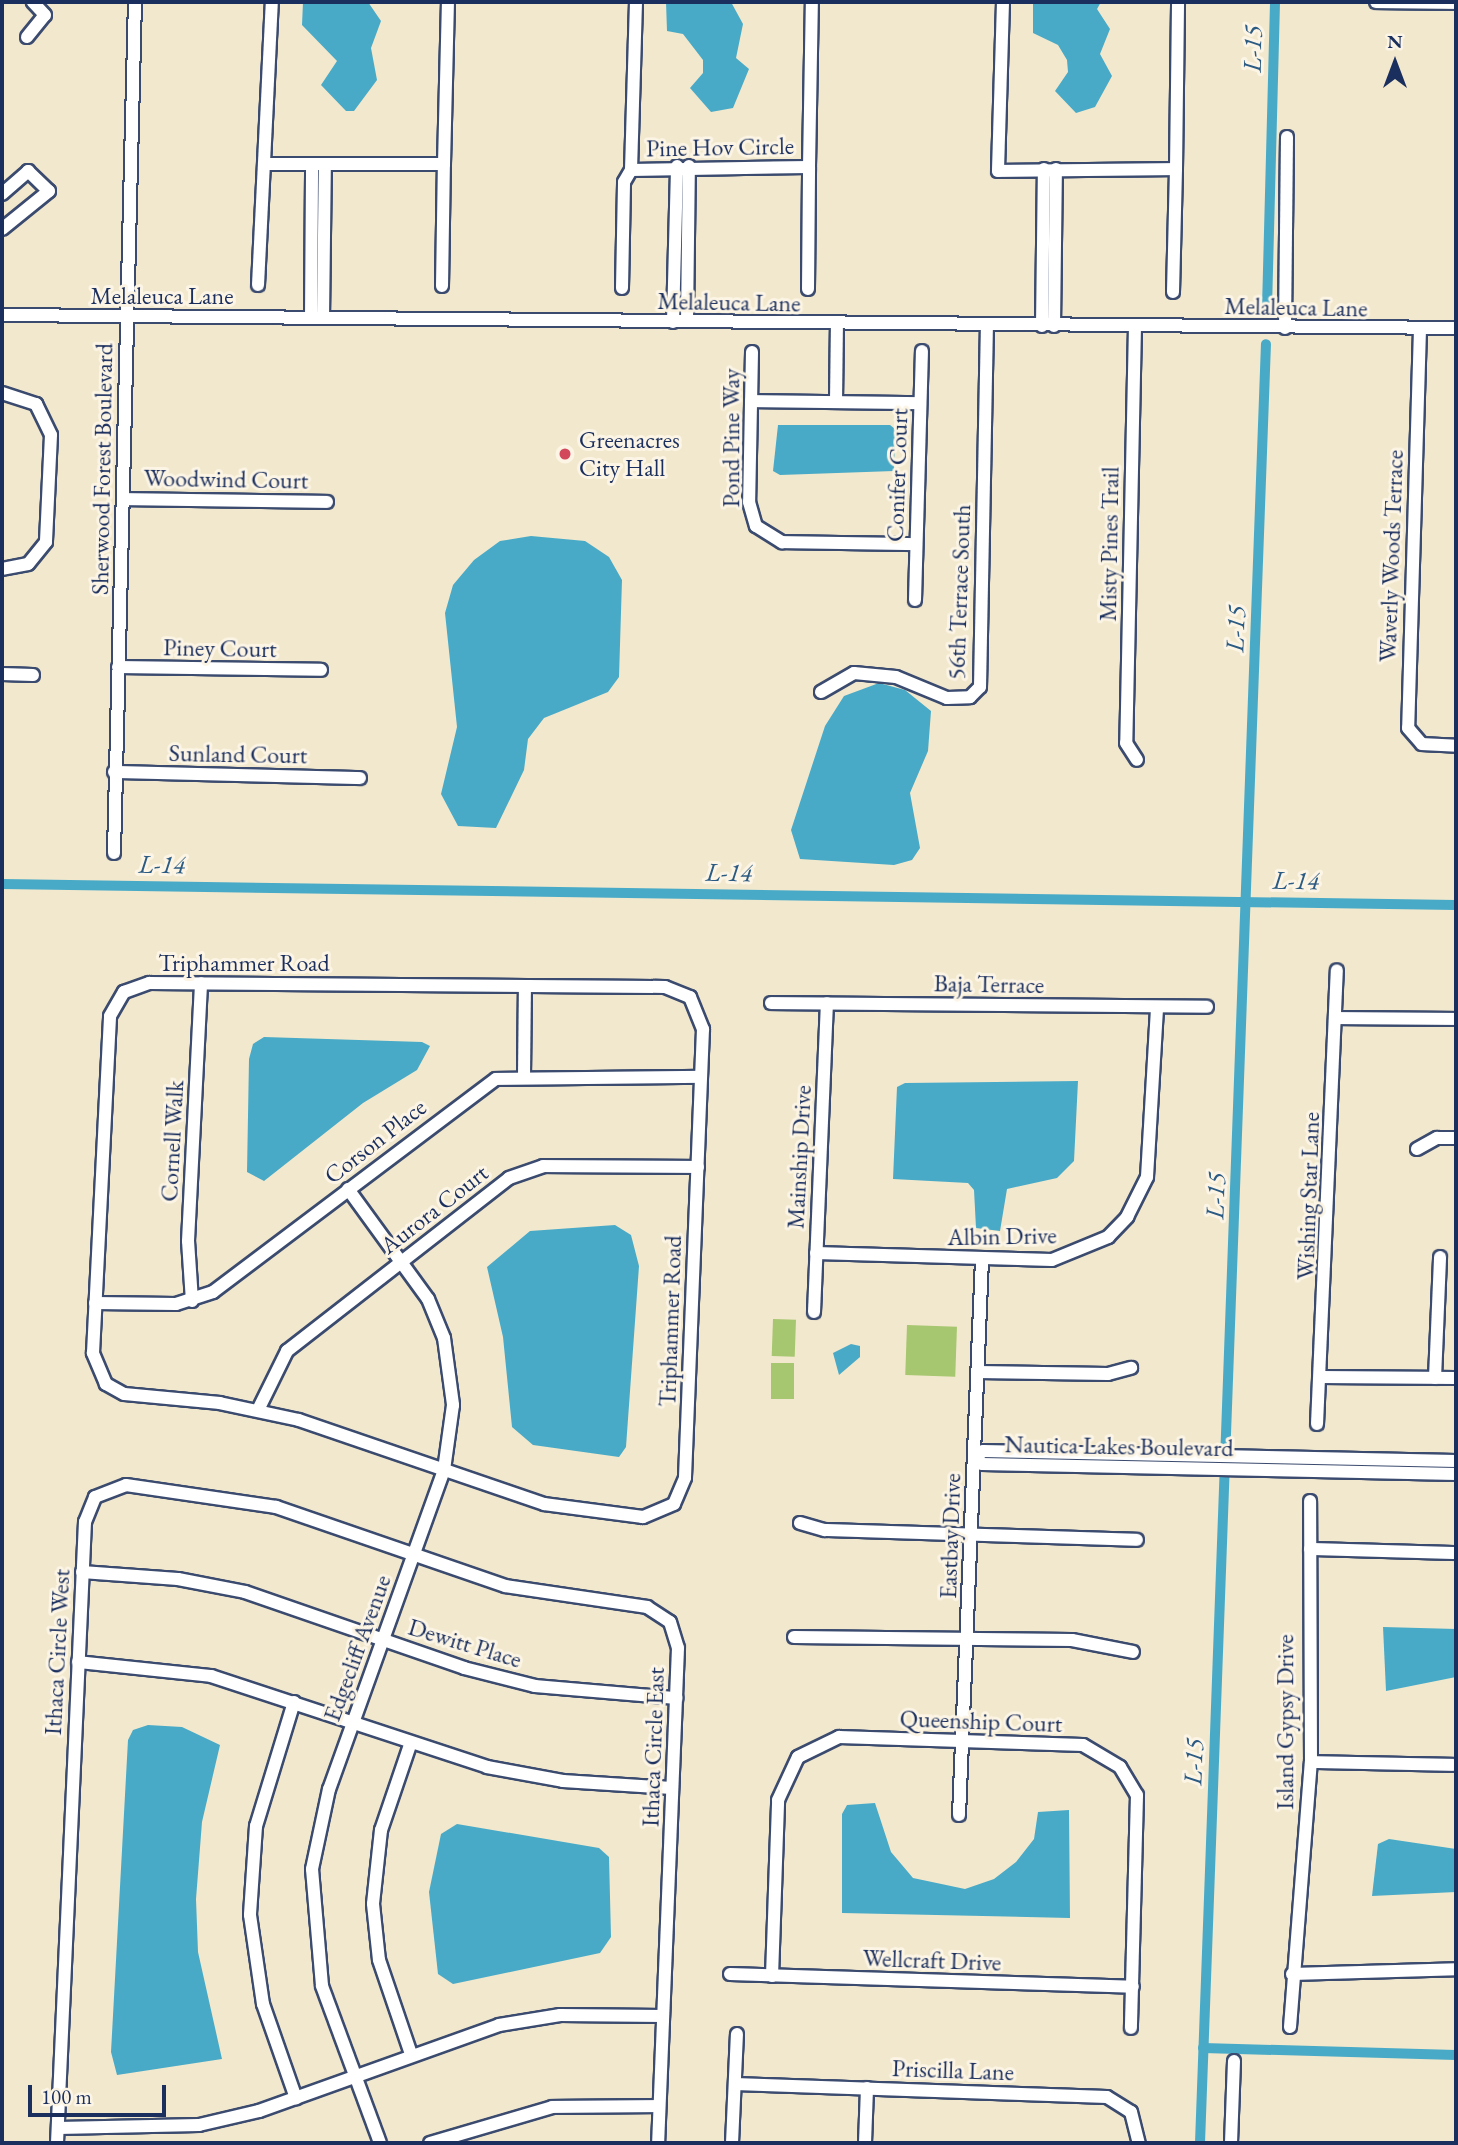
<!DOCTYPE html>
<style>
body{margin:0}
#map{position:relative;width:1458px;height:2145px;overflow:hidden;background:#f2e8cd;font-family:"EB Garamond",serif}
div>[style]{position:absolute}
[style*='--x']{left:calc(var(--x)*1px);top:calc(var(--y)*1px);width:calc(var(--w)*1px);rotate:calc(var(--a)*1deg)}
.green>*{inset:0;background:#a6c66f;transform-origin:0 0}
.water>*{inset:0;background:#48aac7}
.canal>*{height:10px;margin:-5px;padding:0 5px;transform-origin:5px;border-radius:5px;background:#48aac7}
.roads{filter:drop-shadow(2px 0 #3b4b6f) drop-shadow(-2px 0 #3b4b6f) drop-shadow(0 2px #3b4b6f) drop-shadow(0 -2px #3b4b6f)}
.minor>*{height:12px;margin:-6px;padding:0 6px;transform-origin:6px;border-radius:6px;background:#fff}
.dots>*{width:19px;height:19px;translate:-50% -50%;box-sizing:border-box;border:4px solid #fcf5e5;border-radius:50%}
span{translate:-50% -50%;white-space:nowrap;text-align:center;line-height:1.15;-webkit-text-stroke:6px #fcf5e5;paint-order:stroke}
.street-label{font-size:24px;color:#1b2f5e}
.poi-label{font-size:24px;color:#1b2f5e}
.left{translate:0 -50%;text-align:left}
.water-label{font-size:26px;color:#2b5a83;font-style:italic}
.frame{position:absolute;inset:0;border:4px solid #1b2f5e;pointer-events:none}
.north{position:absolute;left:1360px;top:28px;width:70px;height:70px;-webkit-text-stroke:5px #fcf5e5;paint-order:stroke;rotate:0deg;font-size:19px;font-weight:700;line-height:28px;text-align:center;color:#1b2f5e}
.north::after{content:'';display:block;margin:auto;width:24px;height:32px;background:#1b2f5e;clip-path:polygon(50% 0,100% 100%,50% 72%,0 100%)}
.scale{position:absolute;left:28px;top:2085px;width:138px;height:32px;box-sizing:border-box;border:4px solid #1b2f5e;border-top:0;padding-left:9px;font-size:21px;line-height:24px;white-space:nowrap;color:#1b2f5e;-webkit-text-stroke:5px #fcf5e5;paint-order:stroke}
</style>
<div id="map">
<div class="green">
<i style="left:773px;top:1319px;width:23px;height:37px;rotate:2deg"></i>
<i style="left:907px;top:1325px;width:50px;height:50px;rotate:2deg"></i>
<i style="left:771px;top:1363px;width:23px;height:36px"></i>
</div>
<div class="water">
<i style="clip-path:polygon(303px 2px,368px 2px,381px 21px,371px 48px,377px 80px,354px 111px,346px 111px,321px 85px,337px 61px,302px 25px)"></i>
<i style="clip-path:polygon(666px 2px,731px 2px,743px 24px,736px 58px,749px 69px,733px 108px,711px 112px,690px 88px,703px 73px,703px 60px,683px 34px,667px 31px)"></i>
<i style="clip-path:polygon(1033px 2px,1101px 2px,1097px 9px,1110px 29px,1100px 54px,1112px 76px,1095px 107px,1076px 113px,1055px 91px,1068px 72px,1067px 60px,1058px 45px,1033px 33px)"></i>
<i style="clip-path:polygon(778px 425px,890px 425px,895px 429px,894px 471px,780px 475px,773px 471px)"></i>
<i style="clip-path:polygon(531px 536px,585px 541px,609px 557px,622px 580px,619px 677px,608px 692px,544px 718px,528px 739px,524px 770px,496px 828px,458px 826px,441px 794px,457px 727px,445px 613px,453px 585px,474px 560px,500px 541px)"></i>
<i style="clip-path:polygon(879px 683px,905px 690px,931px 711px,928px 751px,910px 793px,920px 848px,912px 860px,894px 865px,800px 859px,791px 830px,825px 726px,844px 696px)"></i>
<i style="clip-path:polygon(264px 1037px,422px 1042px,430px 1046px,417px 1070px,363px 1103px,264px 1181px,247px 1172px,249px 1059px,253px 1044px)"></i>
<i style="clip-path:polygon(1078px 1081px,1074px 1161px,1057px 1178px,1007px 1189px,1000px 1231px,976px 1228px,974px 1190px,968px 1183px,893px 1179px,897px 1087px,905px 1083px)"></i>
<i style="clip-path:polygon(615px 1225px,631px 1235px,639px 1266px,626px 1447px,619px 1457px,533px 1445px,512px 1427px,503px 1337px,487px 1267px,530px 1231px)"></i>
<i style="clip-path:polygon(851px 1344px,860px 1346px,860px 1357px,839px 1375px,833px 1353px)"></i>
<i style="clip-path:polygon(1383px 1627px,1456px 1629px,1456px 1677px,1386px 1691px)"></i>
<i style="clip-path:polygon(148px 1725px,182px 1727px,220px 1745px,202px 1822px,196px 1899px,198px 1952px,222px 2059px,117px 2075px,111px 2052px,128px 1740px,133px 1730px)"></i>
<i style="clip-path:polygon(875px 1803px,891px 1852px,913px 1878px,965px 1889px,994px 1879px,1016px 1862px,1034px 1839px,1038px 1812px,1069px 1810px,1070px 1918px,842px 1913px,842px 1814px,847px 1805px)"></i>
<i style="clip-path:polygon(457px 1824px,599px 1848px,609px 1857px,611px 1937px,600px 1953px,453px 1984px,438px 1974px,429px 1892px,441px 1834px)"></i>
<i style="clip-path:polygon(1389px 1839px,1456px 1849px,1456px 1892px,1372px 1896px,1378px 1844px)"></i>
</div>
<div class="canal">
<i style="--x:1267;--y:308;--w:306;--a:-88.5"></i>
<i style="--x:2;--y:884;--w:1454;--a:0.83"></i>
<i style="--x:1203;--y:2048;--w:253;--a:1.6"></i>
<i style="--x:1200;--y:2143;--w:1800;--a:-87.9"></i>
</div>
<div class="roads">
<div class="minor">
<i style="--x:636;--y:2;--w:168;--a:91.7"></i>
<i style="--x:631;--y:170;--w:178;--a:-1"></i>
<i style="--x:809;--y:167;--w:165;--a:-89"></i>
<i style="--x:1003;--y:2;--w:169;--a:91.7"></i>
<i style="--x:998;--y:171;--w:178;--a:-0.6"></i>
<i style="--x:1176;--y:169;--w:167;--a:-89.3"></i>
<i style="--x:1376;--y:2;--w:80;--a:0.7"></i>
<i style="--x:27;--y:37;--w:28;--a:-51"></i>
<i style="--x:45;--y:15;--w:18;--a:-133"></i>
<i style="--x:267;--y:164;--w:177;--a:0"></i>
<i style="--x:444;--y:164;--w:162;--a:-88.6"></i>
<i style="--x:2;--y:194;--w:35;--a:-41"></i>
<i style="--x:28;--y:171;--w:29;--a:44"></i>
<i style="--x:49;--y:191;--w:60;--a:141"></i>
<i style="--x:258;--y:285;--w:283;--a:-87.2"></i>
<i style="--x:442;--y:286;--w:122;--a:-89.1"></i>
<i style="--x:622;--y:288;--w:106;--a:-88.9"></i>
<i style="--x:624;--y:182;--w:14;--a:-60"></i>
<i style="--x:808;--y:289;--w:122;--a:-89.5"></i>
<i style="--x:1173;--y:292;--w:123;--a:-88.6"></i>
<i style="--x:2;--y:315;--w:1454;--a:0.51"></i>
<i style="--x:311;--y:318;--w:154;--a:-89.6"></i>
<i style="--x:323;--y:318;--w:154;--a:-89.3"></i>
<i style="--x:687;--y:321;--w:155;--a:-89.3"></i>
<i style="--x:673;--y:322;--w:156;--a:-88.5"></i>
<i style="--x:1042;--y:326;--w:157;--a:-89.3"></i>
<i style="--x:1054;--y:326;--w:157;--a:-89.3"></i>
<i style="--x:1135;--y:326;--w:417;--a:91.2"></i>
<i style="--x:1126;--y:743;--w:20;--a:57"></i>
<i style="--x:1285;--y:328;--w:191;--a:-89.4"></i>
<i style="--x:1420;--y:329;--w:399;--a:91.7"></i>
<i style="--x:1408;--y:728;--w:21;--a:49"></i>
<i style="--x:1422;--y:744;--w:34;--a:3"></i>
<i style="--x:752;--y:352;--w:150;--a:91.1"></i>
<i style="--x:749;--y:502;--w:25;--a:74"></i>
<i style="--x:756;--y:526;--w:31;--a:32"></i>
<i style="--x:782;--y:542;--w:134;--a:0.9"></i>
<i style="--x:2;--y:393;--w:36;--a:18"></i>
<i style="--x:36;--y:404;--w:34;--a:64"></i>
<i style="--x:51;--y:435;--w:107;--a:92.7"></i>
<i style="--x:46;--y:542;--w:28;--a:129"></i>
<i style="--x:28;--y:564;--w:26;--a:169"></i>
<i style="--x:751;--y:401;--w:169;--a:0.7"></i>
<i style="--x:836;--y:402;--w:78;--a:-89.3"></i>
<i style="--x:124;--y:499;--w:203;--a:0.8"></i>
<i style="--x:915;--y:600;--w:249;--a:-88.4"></i>
<i style="--x:118;--y:667;--w:203;--a:0.8"></i>
<i style="--x:2;--y:674;--w:31;--a:2"></i>
<i style="--x:821;--y:692;--w:38;--a:-30"></i>
<i style="--x:854;--y:673;--w:42;--a:5.4"></i>
<i style="--x:896;--y:677;--w:55;--a:22.4"></i>
<i style="--x:947;--y:698;--w:23;--a:-2"></i>
<i style="--x:970;--y:697;--w:14;--a:-45"></i>
<i style="--x:980;--y:687;--w:360;--a:-88.9"></i>
<i style="--x:114;--y:772;--w:246;--a:1.4"></i>
<i style="--x:114;--y:853;--w:851;--a:-88.59"></i>
<i style="--x:149;--y:983;--w:516;--a:0.44"></i>
<i style="--x:665;--y:987;--w:27;--a:22"></i>
<i style="--x:690;--y:997;--w:35;--a:68"></i>
<i style="--x:703;--y:1029;--w:449;--a:92.3"></i>
<i style="--x:685;--y:1478;--w:28;--a:113"></i>
<i style="--x:674;--y:1504;--w:34;--a:157"></i>
<i style="--x:643;--y:1517;--w:100;--a:-172.5"></i>
<i style="--x:544;--y:1504;--w:259;--a:-161.1"></i>
<i style="--x:299;--y:1420;--w:81;--a:-167.9"></i>
<i style="--x:220;--y:1403;--w:96;--a:-174.6"></i>
<i style="--x:124;--y:1394;--w:21;--a:-151"></i>
<i style="--x:106;--y:1384;--w:34;--a:-113"></i>
<i style="--x:93;--y:1353;--w:337;--a:-87.1"></i>
<i style="--x:110;--y:1016;--w:28;--a:-60"></i>
<i style="--x:124;--y:992;--w:27;--a:-20"></i>
<i style="--x:771;--y:1003;--w:436;--a:0.5"></i>
<i style="--x:1336;--y:1018;--w:120;--a:0.5"></i>
<i style="--x:524;--y:1076;--w:90;--a:-89.4"></i>
<i style="--x:1417;--y:1149;--w:23;--a:-29"></i>
<i style="--x:1437;--y:1138;--w:19;--a:0"></i>
<i style="--x:348;--y:1189;--w:136;--a:54"></i>
<i style="--x:428;--y:1299;--w:42;--a:67.7"></i>
<i style="--x:444;--y:1338;--w:68;--a:82.3"></i>
<i style="--x:453;--y:1405;--w:66;--a:97.9"></i>
<i style="--x:444;--y:1470;--w:339;--a:109.8"></i>
<i style="--x:329;--y:1789;--w:82;--a:102"></i>
<i style="--x:312;--y:1869;--w:117;--a:85.1"></i>
<i style="--x:322;--y:1986;--w:167;--a:69.7"></i>
<i style="--x:816;--y:1253;--w:236;--a:1.7"></i>
<i style="--x:1052;--y:1260;--w:61;--a:-22.3"></i>
<i style="--x:1108;--y:1237;--w:28;--a:-46"></i>
<i style="--x:1127;--y:1217;--w:45;--a:-63.4"></i>
<i style="--x:1147;--y:1177;--w:170;--a:-86.6"></i>
<i style="--x:192;--y:1301;--w:60;--a:-93.8"></i>
<i style="--x:188;--y:1241;--w:258;--a:-87.1"></i>
<i style="--x:95;--y:1303;--w:81;--a:0.7"></i>
<i style="--x:176;--y:1304;--w:39;--a:-18"></i>
<i style="--x:213;--y:1292;--w:354;--a:-37"></i>
<i style="--x:496;--y:1079;--w:205;--a:-0.6"></i>
<i style="--x:814;--y:1312;--w:309;--a:-87.6"></i>
<i style="--x:978;--y:1372;--w:130;--a:0.9"></i>
<i style="--x:1108;--y:1374;--w:24;--a:-15"></i>
<i style="--x:1321;--y:1377;--w:135;--a:0.4"></i>
<i style="--x:1435;--y:1378;--w:121;--a:-87.6"></i>
<i style="--x:258;--y:1410;--w:66;--a:-63.8"></i>
<i style="--x:287;--y:1351;--w:281;--a:-37.9"></i>
<i style="--x:509;--y:1178;--w:36;--a:-19"></i>
<i style="--x:543;--y:1166;--w:155;--a:0.4"></i>
<i style="--x:1317;--y:1424;--w:454;--a:-87.5"></i>
<i style="--x:1456;--y:1461;--w:473;--a:-178.8"></i>
<i style="--x:983;--y:1451;--w:12;--a:138"></i>
<i style="--x:974;--y:1459;--w:9;--a:32"></i>
<i style="--x:982;--y:1464;--w:474;--a:1.2"></i>
<i style="--x:800;--y:1523;--w:26;--a:16"></i>
<i style="--x:825;--y:1530;--w:312;--a:1.8"></i>
<i style="--x:1310;--y:1549;--w:146;--a:1.6"></i>
<i style="--x:82;--y:1572;--w:96;--a:4.2"></i>
<i style="--x:178;--y:1579;--w:68;--a:11"></i>
<i style="--x:245;--y:1592;--w:232;--a:19.1"></i>
<i style="--x:464;--y:1668;--w:73;--a:14.2"></i>
<i style="--x:535;--y:1686;--w:142;--a:4.9"></i>
<i style="--x:794;--y:1637;--w:278;--a:0.6"></i>
<i style="--x:1072;--y:1640;--w:62;--a:11.1"></i>
<i style="--x:78;--y:1662;--w:134;--a:6"></i>
<i style="--x:211;--y:1676;--w:291;--a:18.2"></i>
<i style="--x:487;--y:1767;--w:77;--a:10.4"></i>
<i style="--x:563;--y:1781;--w:109;--a:3.7"></i>
<i style="--x:294;--y:1702;--w:130;--a:107"></i>
<i style="--x:256;--y:1826;--w:89;--a:93.9"></i>
<i style="--x:250;--y:1915;--w:90;--a:81.7"></i>
<i style="--x:263;--y:2004;--w:100;--a:70.7"></i>
<i style="--x:410;--y:1745;--w:90;--a:108.8"></i>
<i style="--x:381;--y:1830;--w:74;--a:96.2"></i>
<i style="--x:373;--y:1904;--w:56;--a:83.9"></i>
<i style="--x:379;--y:1960;--w:99;--a:71.2"></i>
<i style="--x:1311;--y:1762;--w:142;--a:1.2"></i>
<i style="--x:959;--y:1815;--w:556;--a:-87.63"></i>
<i style="--x:730;--y:1974;--w:403;--a:1.8"></i>
<i style="--x:1292;--y:1974;--w:164;--a:-1.7"></i>
<i style="--x:772;--y:1976;--w:176;--a:-88"></i>
<i style="--x:778;--y:1800;--w:47;--a:-65.1"></i>
<i style="--x:798;--y:1757;--w:46;--a:-26"></i>
<i style="--x:839;--y:1737;--w:244;--a:1.9"></i>
<i style="--x:1083;--y:1745;--w:43;--a:30.7"></i>
<i style="--x:1120;--y:1767;--w:33;--a:59"></i>
<i style="--x:1137;--y:1795;--w:233;--a:91.5"></i>
<i style="--x:1290;--y:2027;--w:266;--a:-85.5"></i>
<i style="--x:1311;--y:1762;--w:261;--a:-90.2"></i>
<i style="--x:735;--y:2084;--w:372;--a:2"></i>
<i style="--x:1107;--y:2097;--w:28;--a:32"></i>
<i style="--x:1131;--y:2112;--w:32;--a:76"></i>
<i style="--x:58;--y:2128;--w:141;--a:-1.2"></i>
<i style="--x:199;--y:2125;--w:62;--a:-13.1"></i>
<i style="--x:259;--y:2111;--w:255;--a:-19.7"></i>
<i style="--x:499;--y:2025;--w:62;--a:-9.3"></i>
<i style="--x:560;--y:2015;--w:103;--a:0.6"></i>
<i style="--x:57;--y:2143;--w:622;--a:-87.42"></i>
<i style="--x:85;--y:1522;--w:27;--a:-68"></i>
<i style="--x:95;--y:1497;--w:33;--a:-21"></i>
<i style="--x:126;--y:1485;--w:152;--a:8.3"></i>
<i style="--x:276;--y:1507;--w:242;--a:19"></i>
<i style="--x:505;--y:1586;--w:144;--a:8.4"></i>
<i style="--x:647;--y:1607;--w:27;--a:33"></i>
<i style="--x:670;--y:1622;--w:27;--a:73"></i>
<i style="--x:678;--y:1648;--w:495;--a:92.3"></i>
<i style="--x:430;--y:2143;--w:127;--a:-16.4"></i>
<i style="--x:552;--y:2107;--w:107;--a:-0.5"></i>
<i style="--x:732;--y:2143;--w:109;--a:-87.4"></i>
<i style="--x:865;--y:2143;--w:55;--a:-87.9"></i>
<i style="--x:1231;--y:2143;--w:82;--a:-87.9"></i>
</div>
</div>
<div class="dots">
<i style="left:565px;top:454px;background:#d1495b"></i>
</div>
<div class="street-label">
<span style="left:720px;top:147px;rotate:-1deg">Pine Hov Circle</span>
<span style="left:162px;top:296px">Melaleuca Lane</span>
<span style="left:729px;top:302px;rotate:1deg">Melaleuca Lane</span>
<span style="left:1296px;top:307px;rotate:1deg">Melaleuca Lane</span>
<span style="left:731px;top:438px;rotate:-90deg">Pond Pine Way</span>
<span style="left:102px;top:469px;rotate:-89deg">Sherwood Forest Boulevard</span>
<span style="left:897px;top:475px;rotate:-88deg">Conifer Court</span>
<span style="left:226px;top:479px;rotate:1deg">Woodwind Court</span>
<span style="left:1109px;top:544px;rotate:-89deg">Misty Pines Trail</span>
<span style="left:1391px;top:556px;rotate:-88deg">Waverly Woods Terrace</span>
<span style="left:959px;top:592px;rotate:-88deg">56th Terrace South</span>
<span style="left:220px;top:648px;rotate:1deg">Piney Court</span>
<span style="left:238px;top:754px;rotate:1deg">Sunland Court</span>
<span style="left:244px;top:963px">Triphammer Road</span>
<span style="left:989px;top:984px;rotate:1deg">Baja Terrace</span>
<span style="left:172px;top:1141px;rotate:-87deg">Cornell Walk</span>
<span style="left:375px;top:1141px;rotate:-38deg">Corson Place</span>
<span style="left:799px;top:1157px;rotate:-87deg">Mainship Drive</span>
<span style="left:1308px;top:1196px;rotate:-88deg">Wishing Star Lane</span>
<span style="left:434px;top:1209px;rotate:-38deg">Aurora Court</span>
<span style="left:1002px;top:1236px;rotate:-1deg">Albin Drive</span>
<span style="left:670px;top:1321px;rotate:-88deg">Triphammer Road</span>
<span style="left:1119px;top:1446px;rotate:1deg">Nautica Lakes Boulevard</span>
<span style="left:950px;top:1536px;rotate:-88deg">Eastbay Drive</span>
<span style="left:465px;top:1643px;rotate:17deg">Dewitt Place</span>
<span style="left:357px;top:1648px;rotate:-70deg">Edgecliff Avenue</span>
<span style="left:57px;top:1652px;rotate:-87deg">Ithaca Circle West</span>
<span style="left:981px;top:1721px;rotate:2deg">Queenship Court</span>
<span style="left:1285px;top:1722px;rotate:-90deg">Island Gypsy Drive</span>
<span style="left:653px;top:1747px;rotate:-88deg">Ithaca Circle East</span>
<span style="left:932px;top:1960px;rotate:2deg">Wellcraft Drive</span>
<span style="left:953px;top:2070px;rotate:2deg">Priscilla Lane</span>
</div>
<div class="poi-label">
<span class="left" style="left:579px;top:454px">Greenacres<br>City Hall</span>
</div>
<div class="water-label">
<span style="left:1253px;top:49px;rotate:-89deg">L-15</span>
<span style="left:1236px;top:629px;rotate:-88deg">L-15</span>
<span style="left:162px;top:865px;rotate:1deg">L-14</span>
<span style="left:729px;top:873px;rotate:1deg">L-14</span>
<span style="left:1296px;top:881px;rotate:1deg">L-14</span>
<span style="left:1216px;top:1196px;rotate:-88deg">L-15</span>
<span style="left:1194px;top:1762px;rotate:-88deg">L-15</span>
</div>
<div class="frame"></div>
<div class="north">N</div>
<div class="scale">100 m</div>
</div>
